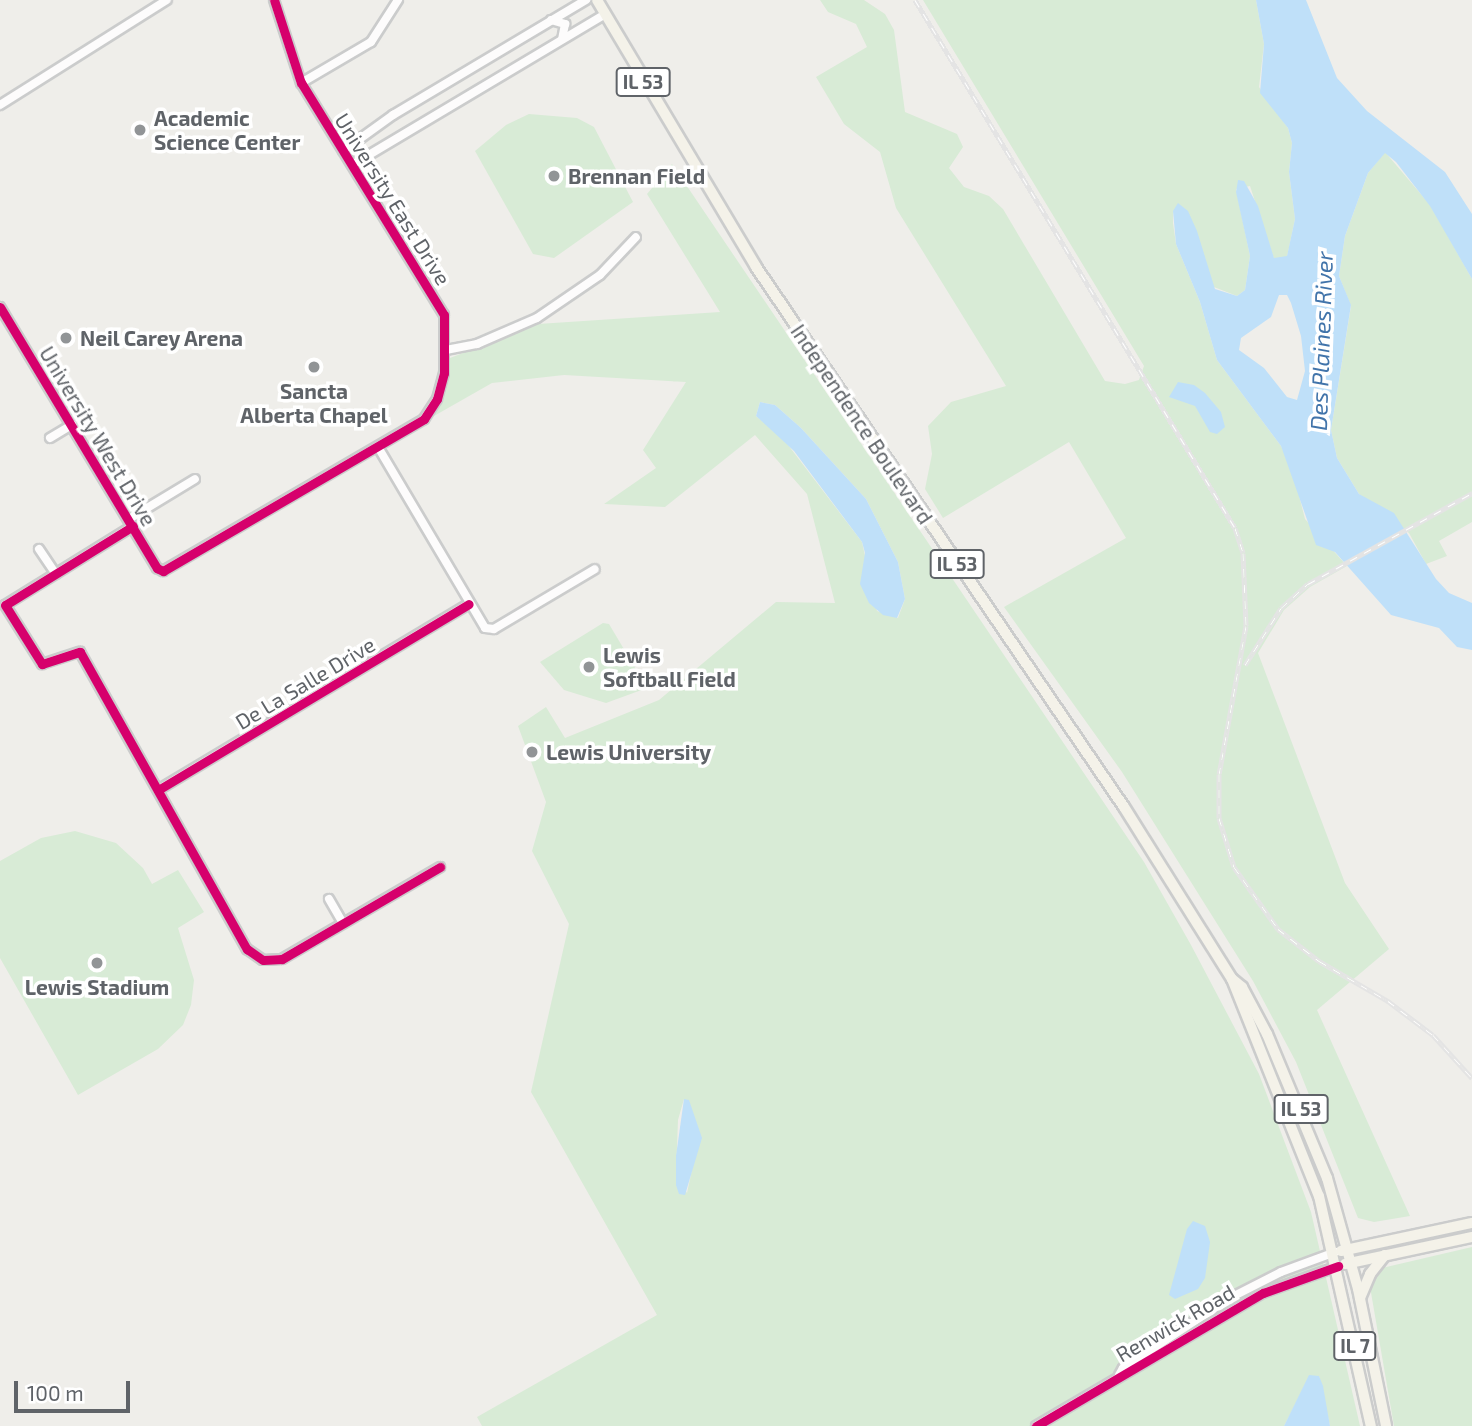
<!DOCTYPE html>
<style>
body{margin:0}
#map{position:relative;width:1472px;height:1426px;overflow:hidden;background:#efeeea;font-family:"Exo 2",sans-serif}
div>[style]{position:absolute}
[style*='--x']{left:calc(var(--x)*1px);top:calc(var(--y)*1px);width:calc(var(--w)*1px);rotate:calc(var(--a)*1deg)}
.green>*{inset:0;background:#d8ebd6}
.water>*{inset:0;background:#bfe0f9}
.roads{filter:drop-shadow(2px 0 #cbcccc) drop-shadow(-2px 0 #cbcccc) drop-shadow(0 2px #cbcccc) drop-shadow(0 -2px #cbcccc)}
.minor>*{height:8px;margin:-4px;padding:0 4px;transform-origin:4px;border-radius:4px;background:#fdfcfc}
.major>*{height:10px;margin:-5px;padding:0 5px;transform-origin:5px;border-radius:5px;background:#f4f2e9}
.rail>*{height:5px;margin-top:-2.5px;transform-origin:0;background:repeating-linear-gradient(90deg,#fff 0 8px,#e4e4e4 0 16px);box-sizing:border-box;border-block:2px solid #e4e4e4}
.cycleway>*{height:9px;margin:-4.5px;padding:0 4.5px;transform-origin:4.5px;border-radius:4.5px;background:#d6006c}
.dots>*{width:19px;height:19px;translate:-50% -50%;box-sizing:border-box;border:4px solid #fff;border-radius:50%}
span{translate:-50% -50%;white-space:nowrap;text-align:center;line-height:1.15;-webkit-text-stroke:7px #fff;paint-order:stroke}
.shield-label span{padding:2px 5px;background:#fff;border:2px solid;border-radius:5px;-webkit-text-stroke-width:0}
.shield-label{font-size:19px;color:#5f6368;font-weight:700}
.poi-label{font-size:21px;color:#5f6368;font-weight:700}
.left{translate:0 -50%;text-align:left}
.street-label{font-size:21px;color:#5f6368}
.water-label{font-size:23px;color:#4174aa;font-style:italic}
.scale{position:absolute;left:14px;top:1381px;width:116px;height:32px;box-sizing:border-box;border:4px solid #5f6368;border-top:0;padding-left:9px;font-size:21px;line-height:24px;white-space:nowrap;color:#5f6368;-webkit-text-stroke:5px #fff;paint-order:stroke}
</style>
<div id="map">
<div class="green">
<i style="clip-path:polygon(820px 0,864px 0,885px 14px,894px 30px,905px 112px,957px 134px,963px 147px,949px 168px,964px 187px,989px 196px,1003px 209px,1105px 381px,1125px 384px,1139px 380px,1144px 366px,923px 0,1256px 0,1264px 44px,1259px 87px,1288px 128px,1292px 143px,1289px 172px,1295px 219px,1287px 257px,1274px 259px,1250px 186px,1236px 189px,1250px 256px,1245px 290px,1237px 296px,1214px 287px,1173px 211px,1173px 223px,1176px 244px,1200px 302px,1217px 360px,1281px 446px,1292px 468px,1305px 519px,1347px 566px,1310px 587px,1284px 610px,1258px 653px,1345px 883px,1389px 949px,1317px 1010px,1410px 1216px,1374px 1222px,1358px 1218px,1296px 1062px,1253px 981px,1122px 772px,1004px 607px,1126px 538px,1069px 442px,943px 518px,925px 489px,932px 454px,928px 426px,951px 402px,1006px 386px,896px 208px,880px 152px,844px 124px,816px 77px,867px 47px,856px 24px,828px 12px)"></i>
<i style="clip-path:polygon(529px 114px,577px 118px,594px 127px,633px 202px,554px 258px,533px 254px,475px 151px,506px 125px)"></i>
<i style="clip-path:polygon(1385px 152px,1431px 206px,1472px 279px,1472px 522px,1439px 541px,1447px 556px,1426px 564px,1409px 533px,1359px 494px,1337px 458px,1331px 430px,1351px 306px,1339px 276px,1345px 236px,1368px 173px)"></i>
<i style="clip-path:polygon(evenodd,672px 164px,1144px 862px,1191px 945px,1259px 1074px,1311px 1212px,1360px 1426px,1330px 1426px,1319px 1376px,1304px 1387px,1284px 1426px,482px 1426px,477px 1417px,657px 1315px,531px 1092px,569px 924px,532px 851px,546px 802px,518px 726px,546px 707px,565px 738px,659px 700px,776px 602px,835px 603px,807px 494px,755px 435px,665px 507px,604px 504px,656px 468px,643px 450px,686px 382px,564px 375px,492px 383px,434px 416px,450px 358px,538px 324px,720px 312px,647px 194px,672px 164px,760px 402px,775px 405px,801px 428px,866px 499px,898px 562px,905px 599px,898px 618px,877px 611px,862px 542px,782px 437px,756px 416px,760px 402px,672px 164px,684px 1099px,696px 1151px,687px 1193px,676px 1174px,678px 1120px,684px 1099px)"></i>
<i style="clip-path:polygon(603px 623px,609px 624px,647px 688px,606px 703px,564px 690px,540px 662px)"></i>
<i style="clip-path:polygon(75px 831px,116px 843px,143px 868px,152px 884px,178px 870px,204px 912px,178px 928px,194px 980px,191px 1005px,183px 1025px,158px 1049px,78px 1095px,0 958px,0 861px,41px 838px)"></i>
<i style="clip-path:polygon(1472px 1247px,1472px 1426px,1394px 1426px,1369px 1281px,1382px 1268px)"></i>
</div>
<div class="water">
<i style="clip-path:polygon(evenodd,1256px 0,1306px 0,1337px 78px,1367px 111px,1445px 172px,1472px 214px,1472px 279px,1430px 206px,1396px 162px,1385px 153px,1368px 173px,1345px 236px,1339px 276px,1351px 305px,1331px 430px,1337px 458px,1359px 494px,1394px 513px,1436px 579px,1449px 593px,1472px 603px,1472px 650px,1457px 647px,1439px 628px,1391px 615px,1335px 552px,1316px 545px,1281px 446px,1217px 360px,1200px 302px,1176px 244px,1173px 211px,1178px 203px,1188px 211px,1197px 231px,1215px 289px,1237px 296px,1245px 290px,1250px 256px,1236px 192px,1238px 180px,1244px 181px,1258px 206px,1274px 258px,1287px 256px,1295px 219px,1289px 172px,1292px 143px,1288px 128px,1260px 93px,1264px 44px,1256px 0,1279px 295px,1287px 295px,1291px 303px,1301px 336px,1305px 371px,1297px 400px,1287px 397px,1264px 368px,1239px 350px,1241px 338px,1271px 317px,1279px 295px)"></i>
<i style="clip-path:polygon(1178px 382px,1194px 385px,1205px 393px,1221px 412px,1225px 427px,1217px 434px,1210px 432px,1195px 406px,1169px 397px)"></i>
<i style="clip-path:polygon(760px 402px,775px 405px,801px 428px,866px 499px,898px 562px,905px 599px,897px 618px,883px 615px,869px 603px,860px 584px,865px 553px,862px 542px,794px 451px,756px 416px)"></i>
<i style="clip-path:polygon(684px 1099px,689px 1100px,702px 1138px,685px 1195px,679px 1194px,676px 1185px,676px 1156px)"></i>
<i style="clip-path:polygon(1193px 1221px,1205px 1226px,1210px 1242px,1205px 1278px,1198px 1289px,1175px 1299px,1169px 1295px,1187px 1229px)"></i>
<i style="clip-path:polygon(1309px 1375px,1319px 1376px,1323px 1386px,1330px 1426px,1284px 1426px)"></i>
</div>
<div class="roads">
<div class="minor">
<i style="--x:551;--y:20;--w:15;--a:16"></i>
<i style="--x:565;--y:24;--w:15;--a:101"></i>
<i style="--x:301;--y:83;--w:81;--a:-30.4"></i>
<i style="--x:371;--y:42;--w:50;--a:-57.3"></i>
<i style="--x:0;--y:105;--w:197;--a:-32.2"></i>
<i style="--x:343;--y:151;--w:62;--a:-35.8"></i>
<i style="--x:393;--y:115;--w:225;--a:-30.8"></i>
<i style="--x:352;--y:165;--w:295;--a:-30.8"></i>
<i style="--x:0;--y:307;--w:305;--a:59"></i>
<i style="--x:157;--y:568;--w:7;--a:27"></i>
<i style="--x:163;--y:571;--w:302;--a:-30.2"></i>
<i style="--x:424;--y:419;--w:24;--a:-57"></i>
<i style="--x:437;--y:399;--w:27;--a:-75"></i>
<i style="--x:444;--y:373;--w:58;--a:-90"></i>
<i style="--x:444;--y:315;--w:273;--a:-121.6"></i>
<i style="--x:301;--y:83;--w:87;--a:-108"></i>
<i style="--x:446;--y:350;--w:32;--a:-11"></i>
<i style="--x:477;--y:344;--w:65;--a:-23.4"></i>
<i style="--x:537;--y:318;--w:76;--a:-34.3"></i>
<i style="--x:600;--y:275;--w:52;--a:-46.5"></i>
<i style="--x:50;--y:438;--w:26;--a:-31"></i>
<i style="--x:378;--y:447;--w:210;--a:59.4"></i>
<i style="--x:485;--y:628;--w:9;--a:6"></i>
<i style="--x:494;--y:629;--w:117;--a:-30.7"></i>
<i style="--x:129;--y:519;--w:77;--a:-31.2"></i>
<i style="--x:133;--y:526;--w:150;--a:148.3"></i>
<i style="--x:5;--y:605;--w:70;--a:57.9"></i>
<i style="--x:42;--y:664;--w:40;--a:-18"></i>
<i style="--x:80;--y:652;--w:341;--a:60.7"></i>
<i style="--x:247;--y:949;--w:19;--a:35"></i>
<i style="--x:263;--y:960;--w:19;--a:-3"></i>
<i style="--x:282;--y:959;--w:183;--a:-30.2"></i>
<i style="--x:39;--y:549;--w:30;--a:56"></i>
<i style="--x:158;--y:790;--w:362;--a:-30.9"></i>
<i style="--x:329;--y:899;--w:28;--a:60"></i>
<i style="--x:1119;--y:1375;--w:8;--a:-60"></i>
<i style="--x:1123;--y:1368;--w:126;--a:-33.3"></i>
<i style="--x:1228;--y:1299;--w:59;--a:-27"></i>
<i style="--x:1281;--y:1272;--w:58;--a:-20.3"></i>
<i style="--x:1036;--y:1426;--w:263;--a:-30.4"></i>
<i style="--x:1263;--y:1293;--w:80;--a:-19.8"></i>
</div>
<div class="major">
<i style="--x:597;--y:0;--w:311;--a:59.2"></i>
<i style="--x:756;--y:267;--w:653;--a:55.73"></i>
<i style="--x:1124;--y:807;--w:203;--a:57.9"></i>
<i style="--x:1232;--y:979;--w:234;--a:68.2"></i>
<i style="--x:1319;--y:1196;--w:236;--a:77.3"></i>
<i style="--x:1232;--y:979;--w:13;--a:39"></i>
<i style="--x:1242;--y:987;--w:53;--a:62"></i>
<i style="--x:1267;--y:1034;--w:156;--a:67.4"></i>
<i style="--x:1327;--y:1178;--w:115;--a:74.4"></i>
<i style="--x:1358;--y:1289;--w:140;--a:78.4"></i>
<i style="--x:1341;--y:1251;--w:134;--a:-12.1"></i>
<i style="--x:1345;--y:1264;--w:130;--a:-12"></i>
<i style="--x:1360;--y:1298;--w:26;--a:-67"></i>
<i style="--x:1370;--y:1274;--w:24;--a:-52"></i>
</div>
</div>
<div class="rail">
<i style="--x:915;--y:0;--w:617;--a:58.78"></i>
<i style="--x:1235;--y:528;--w:26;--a:72"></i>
<i style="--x:1243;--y:553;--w:73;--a:87.6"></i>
<i style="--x:1246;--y:626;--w:150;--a:100.3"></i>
<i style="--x:1219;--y:774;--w:44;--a:90"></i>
<i style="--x:1219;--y:818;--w:51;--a:73"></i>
<i style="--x:1234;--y:867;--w:76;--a:54.6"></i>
<i style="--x:1278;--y:929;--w:52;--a:38"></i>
<i style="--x:1319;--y:961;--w:80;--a:30.1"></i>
<i style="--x:1388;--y:1001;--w:56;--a:37.1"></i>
<i style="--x:1433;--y:1035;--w:58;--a:47.8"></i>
<i style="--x:1245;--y:665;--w:67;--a:-57.7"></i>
<i style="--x:1281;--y:608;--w:36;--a:-42"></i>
<i style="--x:1308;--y:584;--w:188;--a:-29"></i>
</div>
<div class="cycleway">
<i style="--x:0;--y:307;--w:305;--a:59"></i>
<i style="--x:157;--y:568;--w:7;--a:27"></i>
<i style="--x:163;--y:571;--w:302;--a:-30.2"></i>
<i style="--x:424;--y:419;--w:24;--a:-57"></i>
<i style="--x:437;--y:399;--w:27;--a:-75"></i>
<i style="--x:444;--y:373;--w:58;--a:-90"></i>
<i style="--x:444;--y:315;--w:273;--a:-121.6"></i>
<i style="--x:301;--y:83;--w:87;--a:-108"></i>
<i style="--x:133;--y:526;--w:150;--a:148.3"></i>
<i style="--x:5;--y:605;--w:70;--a:57.9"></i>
<i style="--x:42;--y:664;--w:40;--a:-18"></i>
<i style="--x:80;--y:652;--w:341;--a:60.7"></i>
<i style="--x:247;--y:949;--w:19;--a:35"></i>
<i style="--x:263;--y:960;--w:19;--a:-3"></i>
<i style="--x:282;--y:959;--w:183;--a:-30.2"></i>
<i style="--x:158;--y:790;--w:362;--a:-30.9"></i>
<i style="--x:1036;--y:1426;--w:263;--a:-30.4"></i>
<i style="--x:1263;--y:1293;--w:80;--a:-19.8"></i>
</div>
<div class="dots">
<i style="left:140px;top:130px;background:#919496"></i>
<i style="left:554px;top:176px;background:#919496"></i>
<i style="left:66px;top:338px;background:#919496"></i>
<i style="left:314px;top:367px;background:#919496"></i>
<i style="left:589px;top:667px;background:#919496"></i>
<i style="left:532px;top:752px;background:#919496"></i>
<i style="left:97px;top:963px;background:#919496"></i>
</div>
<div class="shield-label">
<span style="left:643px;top:82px">IL 53</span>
<span style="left:957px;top:564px">IL 53</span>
<span style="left:1301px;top:1109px">IL 53</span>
<span style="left:1355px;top:1346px">IL 7</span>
</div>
<div class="poi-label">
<span class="left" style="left:154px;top:130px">Academic<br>Science Center</span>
<span class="left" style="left:568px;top:176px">Brennan Field</span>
<span class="left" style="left:80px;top:338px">Neil Carey Arena</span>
<span style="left:314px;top:403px">Sancta<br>Alberta Chapel</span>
<span class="left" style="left:603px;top:667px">Lewis<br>Softball Field</span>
<span class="left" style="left:546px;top:752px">Lewis University</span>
<span style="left:97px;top:987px">Lewis Stadium</span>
</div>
<div class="street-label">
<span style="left:393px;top:199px;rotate:58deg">University East Drive</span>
<span style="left:862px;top:424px;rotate:56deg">Independence Boulevard</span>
<span style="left:98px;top:436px;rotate:59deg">University West Drive</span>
<span style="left:305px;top:683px;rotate:-31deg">De La Salle Drive</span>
<span style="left:1175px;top:1323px;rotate:-30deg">Renwick Road</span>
</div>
<div class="water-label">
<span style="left:1321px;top:341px;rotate:-88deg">Des Plaines River</span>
</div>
<div class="scale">100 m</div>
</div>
